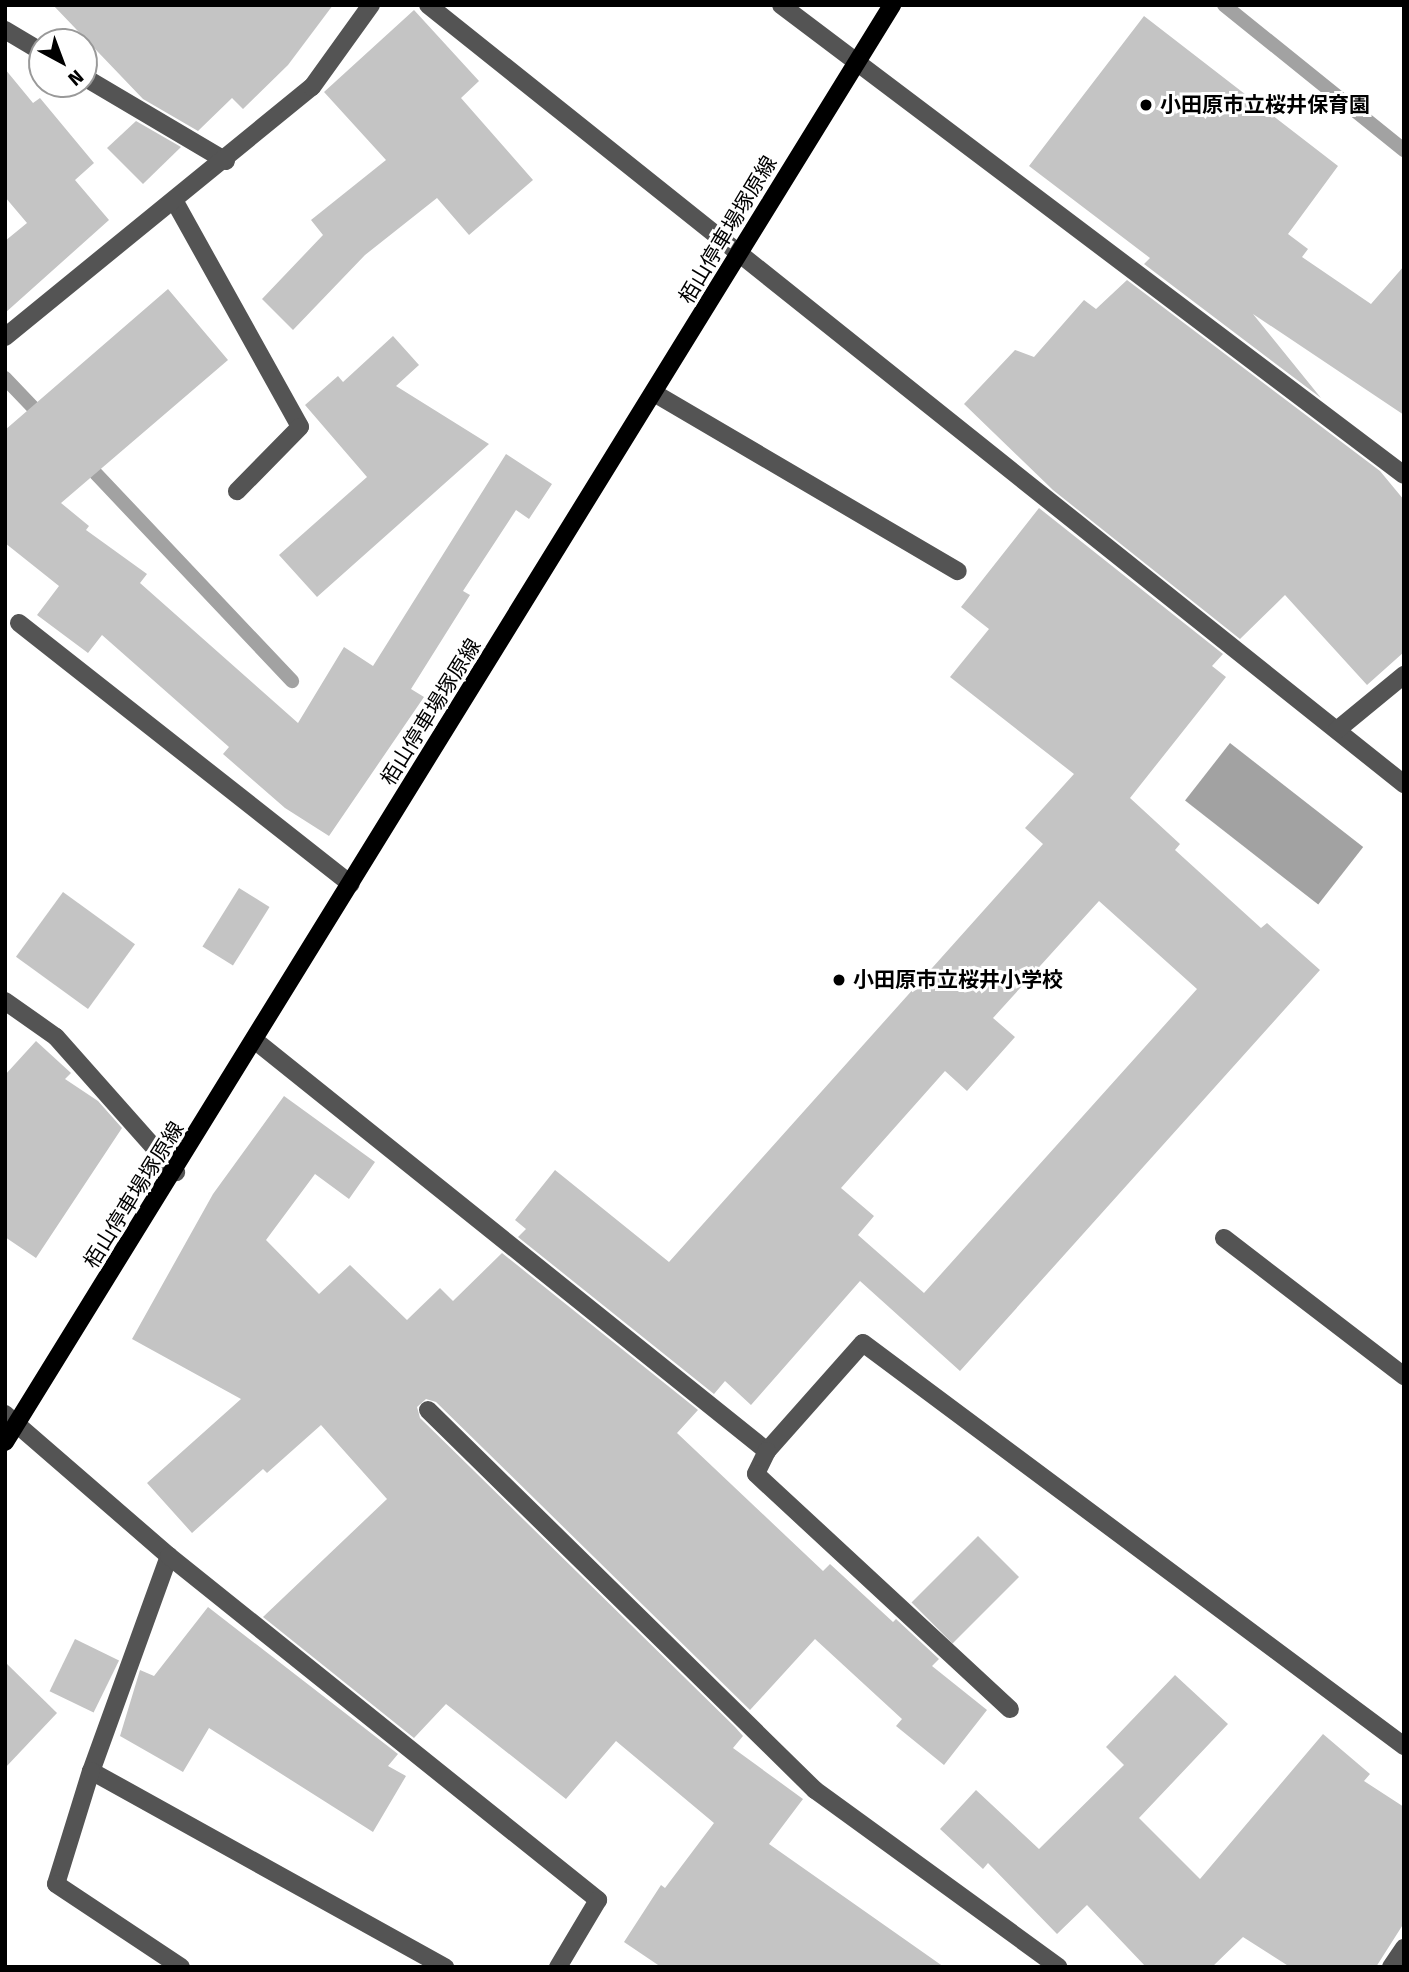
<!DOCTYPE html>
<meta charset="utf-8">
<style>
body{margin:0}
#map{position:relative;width:1409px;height:1972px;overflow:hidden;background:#fff;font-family:"Fira Sans","Noto Sans JP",sans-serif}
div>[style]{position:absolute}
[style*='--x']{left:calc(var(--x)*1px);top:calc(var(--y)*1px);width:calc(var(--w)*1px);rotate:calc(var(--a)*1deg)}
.water>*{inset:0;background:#a2a2a2;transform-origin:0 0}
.stream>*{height:14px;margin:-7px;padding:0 7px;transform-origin:7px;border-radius:7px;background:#a2a2a2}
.building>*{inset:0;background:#c4c4c4;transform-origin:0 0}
.minor>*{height:18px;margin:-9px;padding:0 9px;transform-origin:9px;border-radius:9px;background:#545454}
.major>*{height:18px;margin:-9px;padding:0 9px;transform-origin:9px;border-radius:9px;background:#000}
.dots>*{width:19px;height:19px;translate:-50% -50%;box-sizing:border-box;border:4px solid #fff;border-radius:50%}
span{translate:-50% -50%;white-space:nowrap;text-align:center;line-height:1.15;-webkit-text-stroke:6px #fff;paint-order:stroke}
.poi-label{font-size:21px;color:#000;font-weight:700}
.left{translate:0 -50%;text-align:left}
.street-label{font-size:21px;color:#000}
.frame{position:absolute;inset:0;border:7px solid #000;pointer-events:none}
.north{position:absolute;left:28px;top:28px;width:70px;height:70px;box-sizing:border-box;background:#fff;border:2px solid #999;border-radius:50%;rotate:139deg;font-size:19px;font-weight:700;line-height:28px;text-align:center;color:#000}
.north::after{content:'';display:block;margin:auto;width:24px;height:32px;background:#000;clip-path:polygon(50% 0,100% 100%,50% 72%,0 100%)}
</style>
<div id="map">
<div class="water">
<i style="left:1230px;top:743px;width:169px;height:73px;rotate:38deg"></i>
</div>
<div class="stream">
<i style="--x:1224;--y:5;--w:231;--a:38.9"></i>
<i style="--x:5;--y:378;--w:57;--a:46.4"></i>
<i style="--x:84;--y:461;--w:303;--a:46.6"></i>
</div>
<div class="building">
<i style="clip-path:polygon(53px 5px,333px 5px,288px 65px,243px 109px,232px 98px,198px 131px,143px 99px)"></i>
<i style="clip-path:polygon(414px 10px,479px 81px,461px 98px,533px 180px,469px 235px,437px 198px,365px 255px,293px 330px,262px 299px,323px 235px,311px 220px,386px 160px,324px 92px)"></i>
<i style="clip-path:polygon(1144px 16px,1338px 166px,1288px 234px,1308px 249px,1302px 257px,1371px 304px,1404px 266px,1404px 415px,1253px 314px,1321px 398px,1144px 264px,1150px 258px,1029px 166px)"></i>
<i style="clip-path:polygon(5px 69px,33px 103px,40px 98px,94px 163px,75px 180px,109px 220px,5px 313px,5px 241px,27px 223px,5px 197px)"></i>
<i style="clip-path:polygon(136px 121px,181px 147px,143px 184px,107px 148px)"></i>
<i style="clip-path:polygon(1127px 280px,1380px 471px,1404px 500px,1404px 652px,1367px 685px,1285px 595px,1240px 639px,1053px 490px,964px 404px,1015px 350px,1034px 357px,1084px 300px,1096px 309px)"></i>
<i style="clip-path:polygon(168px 289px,228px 360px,61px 503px,89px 526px,86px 530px,147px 574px,140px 583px,298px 723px,344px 647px,373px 666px,506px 454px,552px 484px,529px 519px,516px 510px,463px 591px,470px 595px,411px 689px,424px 697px,329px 836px,285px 808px,223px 754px,229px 747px,102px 635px,88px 653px,37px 615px,59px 586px,5px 543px,5px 430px)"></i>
<i style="clip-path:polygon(393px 336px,419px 365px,396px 386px,489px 444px,317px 597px,279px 555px,367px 477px,305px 405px,338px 376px,343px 382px)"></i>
<i style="clip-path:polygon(evenodd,1039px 508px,1223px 654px,1212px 666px,1226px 677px,1130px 798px,1180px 844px,1175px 850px,1261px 928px,1267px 923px,1320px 970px,960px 1371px,860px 1281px,751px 1405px,725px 1381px,714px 1394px,518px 1237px,526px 1229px,515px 1220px,555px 1170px,669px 1262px,1043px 844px,1025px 828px,1074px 774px,950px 677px,989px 629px,961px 607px,1039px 508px,1099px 901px,1197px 989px,924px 1293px,858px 1235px,874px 1216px,841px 1188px,945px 1071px,967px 1091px,1015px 1037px,993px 1018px,1099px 901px)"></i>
<i style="left:239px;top:888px;width:36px;height:69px;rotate:32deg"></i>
<i style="left:63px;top:892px;width:89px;height:80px;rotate:36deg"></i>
<i style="clip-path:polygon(36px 1041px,71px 1073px,65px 1079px,98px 1101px,122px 1128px,36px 1258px,5px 1237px,5px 1075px)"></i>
<i style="clip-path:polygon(284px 1096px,375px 1162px,349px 1199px,315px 1174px,266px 1240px,319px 1294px,350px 1265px,407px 1320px,440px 1288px,453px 1301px,502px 1253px,698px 1410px,677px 1433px,823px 1571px,830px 1564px,893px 1622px,896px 1619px,939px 1659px,932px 1666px,987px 1710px,944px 1765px,896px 1726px,902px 1719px,815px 1639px,750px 1710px,436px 1402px,426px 1399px,417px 1407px,420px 1418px,735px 1727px,743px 1736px,733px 1748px,803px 1799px,769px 1844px,944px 1967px,661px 1967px,624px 1942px,661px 1885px,665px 1888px,714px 1823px,616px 1741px,566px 1799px,446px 1704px,414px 1738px,263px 1617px,387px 1499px,321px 1425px,267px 1473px,263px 1469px,192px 1533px,147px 1483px,241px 1399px,132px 1339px,213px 1194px)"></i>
<i style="left:978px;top:1536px;width:58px;height:94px;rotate:45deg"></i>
<i style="clip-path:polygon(208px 1607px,398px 1754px,388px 1766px,406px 1776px,373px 1832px,209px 1728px,183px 1772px,120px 1736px,140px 1670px,154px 1676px)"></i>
<i style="left:75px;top:1639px;width:49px;height:58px;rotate:26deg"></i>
<i style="clip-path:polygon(5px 1662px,57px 1713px,5px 1768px)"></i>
<i style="clip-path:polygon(1175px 1675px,1228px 1724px,1139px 1818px,1200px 1879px,1323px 1734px,1370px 1774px,1364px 1781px,1404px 1807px,1404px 1923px,1376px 1967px,1290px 1967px,1243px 1937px,1212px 1967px,1146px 1967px,1087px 1905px,1057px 1934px,988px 1863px,983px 1869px,940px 1829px,976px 1790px,1039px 1849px,1124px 1765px,1106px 1747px)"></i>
</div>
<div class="minor">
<i style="--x:428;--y:5;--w:1249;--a:38.6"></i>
<i style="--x:781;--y:5;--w:780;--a:37.03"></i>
<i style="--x:5;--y:30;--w:43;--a:30.7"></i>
<i style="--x:84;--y:77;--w:165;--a:30.6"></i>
<i style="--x:175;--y:202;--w:257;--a:60.9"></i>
<i style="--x:300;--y:427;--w:90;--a:134.5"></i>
<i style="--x:5;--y:337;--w:396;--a:-39.2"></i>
<i style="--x:312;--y:87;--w:101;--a:-54.3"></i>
<i style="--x:654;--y:393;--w:352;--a:30.4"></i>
<i style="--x:19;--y:623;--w:422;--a:38.2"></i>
<i style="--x:1337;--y:730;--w:87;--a:-39.4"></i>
<i style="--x:5;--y:1001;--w:62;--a:35.2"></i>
<i style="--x:56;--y:1037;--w:181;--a:48.4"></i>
<i style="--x:257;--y:1042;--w:654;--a:38.73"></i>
<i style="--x:767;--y:1451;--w:144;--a:-48.4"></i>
<i style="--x:863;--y:1343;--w:675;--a:36.68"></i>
<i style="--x:1224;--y:1238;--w:227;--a:37.5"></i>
<i style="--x:428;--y:1410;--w:542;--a:44.48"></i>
<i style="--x:815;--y:1790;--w:301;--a:36"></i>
<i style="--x:5;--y:1414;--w:217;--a:40.9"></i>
<i style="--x:169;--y:1556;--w:229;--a:109.9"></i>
<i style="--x:91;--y:1771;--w:405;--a:29"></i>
<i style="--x:767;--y:1451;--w:25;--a:116"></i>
<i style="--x:756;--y:1474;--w:346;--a:42.8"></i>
<i style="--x:169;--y:1556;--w:550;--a:38.72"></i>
<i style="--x:598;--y:1900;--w:78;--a:120.8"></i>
<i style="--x:91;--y:1771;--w:118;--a:107.2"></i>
<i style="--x:56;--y:1884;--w:150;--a:33.6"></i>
<i style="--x:1391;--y:1967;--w:23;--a:-56"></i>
</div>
<div class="major">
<i style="--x:5;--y:1442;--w:1689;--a:-58.31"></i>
</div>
<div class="dots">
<i style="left:1146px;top:105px;background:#000"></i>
<i style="left:839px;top:980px;background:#000"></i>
</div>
<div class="poi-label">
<span class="left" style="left:1160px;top:105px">小田原市立桜井保育園</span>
<span class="left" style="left:853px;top:980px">小田原市立桜井小学校</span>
</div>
<div class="street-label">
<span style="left:728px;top:230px;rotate:-59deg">栢山停車場塚原線</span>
<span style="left:431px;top:712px;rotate:-58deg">栢山停車場塚原線</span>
<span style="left:134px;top:1195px;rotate:-58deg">栢山停車場塚原線</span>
</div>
<div class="frame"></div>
<div class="north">N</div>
</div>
